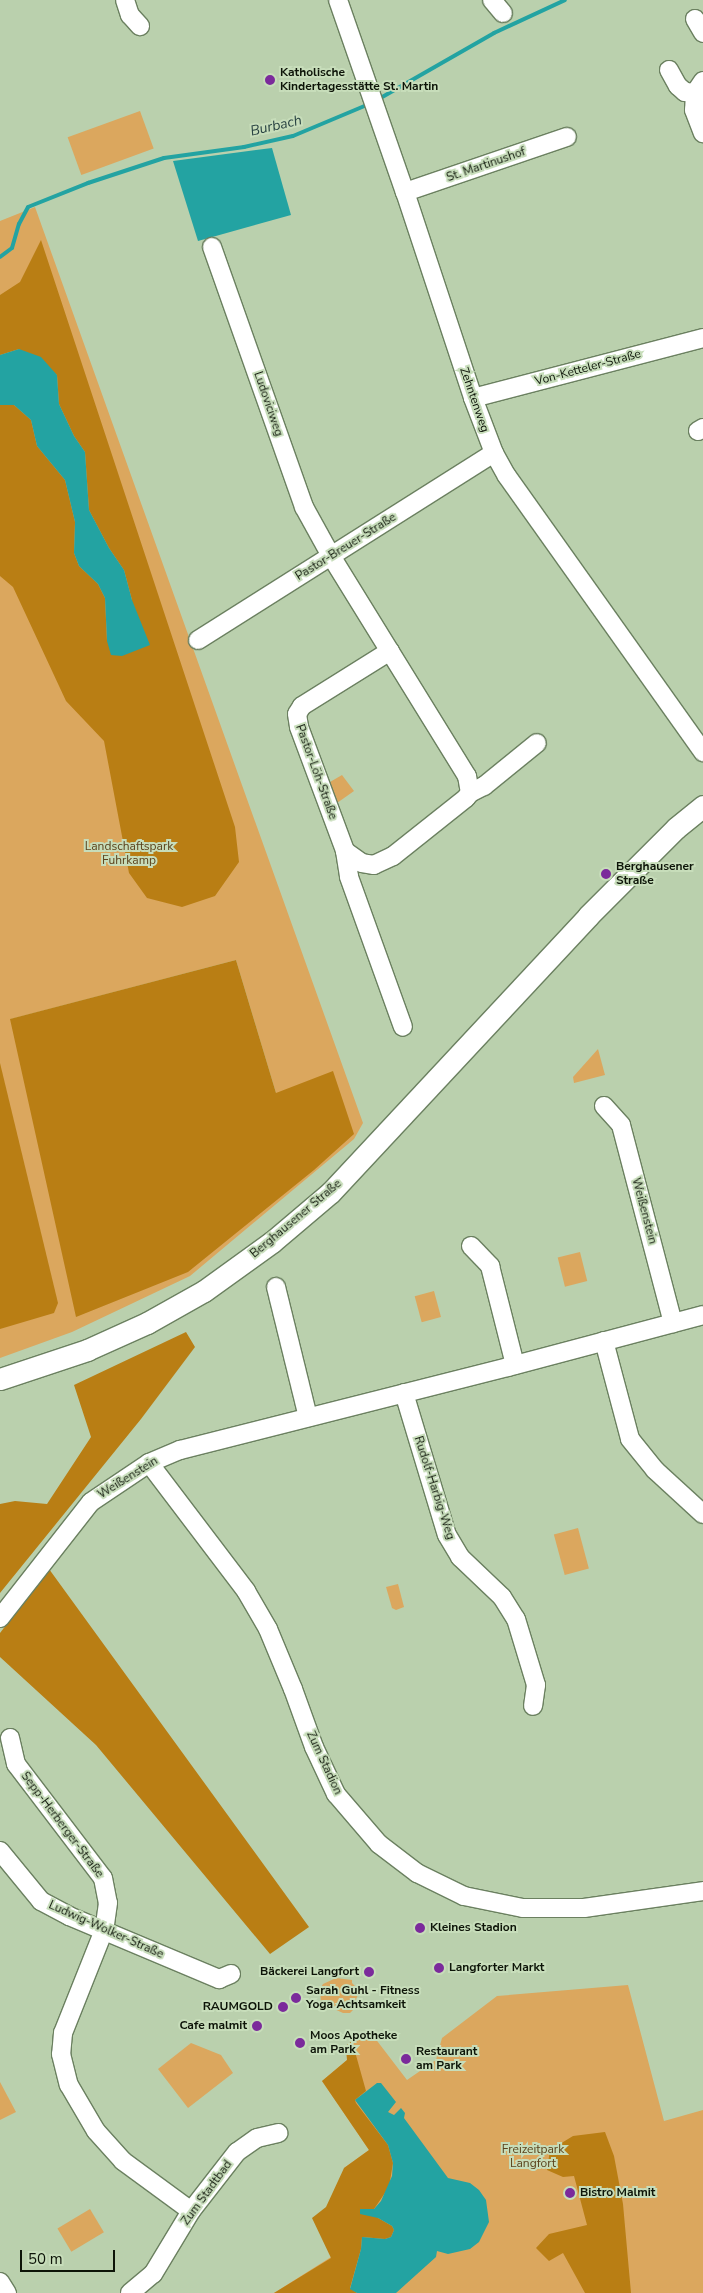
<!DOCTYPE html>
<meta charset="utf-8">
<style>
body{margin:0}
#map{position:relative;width:703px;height:2293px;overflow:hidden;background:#bad0ad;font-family:"Nunito Sans",sans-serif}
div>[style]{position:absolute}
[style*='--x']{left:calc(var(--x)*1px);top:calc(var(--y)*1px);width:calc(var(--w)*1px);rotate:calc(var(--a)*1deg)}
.green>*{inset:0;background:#dba75e;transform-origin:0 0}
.forest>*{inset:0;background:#b97e14}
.water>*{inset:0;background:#23a3a2}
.stream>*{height:4px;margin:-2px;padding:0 2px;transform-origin:2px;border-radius:2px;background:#23a3a2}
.roads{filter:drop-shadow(1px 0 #6b8060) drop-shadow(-1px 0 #6b8060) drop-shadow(0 1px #6b8060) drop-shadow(0 -1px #6b8060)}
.minor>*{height:18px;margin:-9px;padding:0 9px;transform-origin:9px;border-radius:9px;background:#fff}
.major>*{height:21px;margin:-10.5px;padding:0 10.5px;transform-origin:10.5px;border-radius:10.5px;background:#fff}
.dots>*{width:14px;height:14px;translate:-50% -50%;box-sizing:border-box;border:2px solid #c7ddba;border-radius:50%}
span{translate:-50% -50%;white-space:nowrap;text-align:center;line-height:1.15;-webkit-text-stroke:4px #c7ddba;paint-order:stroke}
.poi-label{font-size:12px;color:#0d1408;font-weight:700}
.left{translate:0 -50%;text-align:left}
.right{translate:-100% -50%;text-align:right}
.street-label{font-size:12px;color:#0d1408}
.park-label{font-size:12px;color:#5b421c}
.water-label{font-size:14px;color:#294342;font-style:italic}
.scale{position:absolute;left:20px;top:2250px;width:95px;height:22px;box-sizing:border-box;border:2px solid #0d1408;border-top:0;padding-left:6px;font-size:15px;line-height:18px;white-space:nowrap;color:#0d1408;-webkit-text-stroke:4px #c7ddba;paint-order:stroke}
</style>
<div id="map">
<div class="green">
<i style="left:140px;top:111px;width:40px;height:77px;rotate:70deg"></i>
<i style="clip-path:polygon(evenodd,35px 207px,363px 1123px,354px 1139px,190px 1276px,72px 1332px,0 1358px,0 221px,35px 207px,236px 960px,276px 1093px,11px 1019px,236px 960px)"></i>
<i style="clip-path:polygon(342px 775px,354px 791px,337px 803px,330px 782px)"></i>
<i style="clip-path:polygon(598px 1049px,605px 1075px,574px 1083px,573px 1077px)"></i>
<i style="left:580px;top:1252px;width:30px;height:23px;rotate:76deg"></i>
<i style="left:434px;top:1291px;width:27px;height:20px;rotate:75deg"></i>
<i style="left:578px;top:1528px;width:42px;height:25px;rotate:75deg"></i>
<i style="clip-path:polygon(398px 1584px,404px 1607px,396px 1610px,392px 1608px,386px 1587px)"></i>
<i style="clip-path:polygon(336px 1978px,352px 1980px,352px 1983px,358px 1989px,359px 1993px,353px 2005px,353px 2010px,350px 2013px,343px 2013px,321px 2003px,320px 1989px,323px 1984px)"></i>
<i style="clip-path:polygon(628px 1985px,664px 2121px,703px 2110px,703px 2293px,274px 2293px,331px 2257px,344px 2168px,369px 2150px,322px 2081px,347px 2060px,346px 2046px,368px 2029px,407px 2080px,436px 2060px,442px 2038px,497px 1996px)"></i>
<i style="clip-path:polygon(191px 2043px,221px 2055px,233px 2073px,188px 2108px,158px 2069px)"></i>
<i style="clip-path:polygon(0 2082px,16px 2112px,0 2120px)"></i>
<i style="left:90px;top:2209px;width:27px;height:38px;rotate:59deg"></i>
</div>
<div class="forest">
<i style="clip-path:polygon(41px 240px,235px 827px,239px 862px,215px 896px,182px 907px,147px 898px,129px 873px,104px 741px,66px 701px,13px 587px,0 576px,0 405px,14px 405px,31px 420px,37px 446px,65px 480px,75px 522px,74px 553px,79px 566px,98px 584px,105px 598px,107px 641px,132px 600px,124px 570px,109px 548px,89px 510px,85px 452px,74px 436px,59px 404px,57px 375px,19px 349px,0 355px,0 295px,20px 282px)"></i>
<i style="clip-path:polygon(236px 960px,276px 1093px,333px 1071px,354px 1134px,314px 1170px,188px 1272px,76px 1317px,10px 1019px)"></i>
<i style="clip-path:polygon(0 1063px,58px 1303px,54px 1313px,0 1329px)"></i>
<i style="clip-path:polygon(186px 1332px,195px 1347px,141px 1419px,0 1593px,0 1504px,15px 1501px,47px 1504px,91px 1437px,74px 1385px)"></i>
<i style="clip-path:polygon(49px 1569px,309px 1927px,270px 1954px,96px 1745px,0 1657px,0 1633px)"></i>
<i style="clip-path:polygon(352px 2041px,366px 2091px,355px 2100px,356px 2103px,388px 2145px,393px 2163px,389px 2187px,374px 2209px,378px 2218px,392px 2226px,394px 2230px,391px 2237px,385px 2239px,362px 2237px,361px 2249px,350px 2288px,357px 2293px,274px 2293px,331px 2258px,312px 2218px,326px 2207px,344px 2168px,369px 2150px,322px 2081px,347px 2060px,346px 2046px)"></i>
<i style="clip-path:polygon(605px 2132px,614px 2156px,623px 2204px,631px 2293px,585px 2293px,563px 2253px,549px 2261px,536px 2248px,549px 2234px,587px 2225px,574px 2176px,563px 2177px,547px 2170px,550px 2150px,573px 2136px)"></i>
</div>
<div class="water">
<i style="clip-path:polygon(272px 148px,291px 215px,198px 241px,173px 161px)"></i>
<i style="clip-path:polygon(19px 349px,41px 357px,57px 375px,59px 404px,74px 436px,85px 452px,89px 510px,109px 548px,124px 570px,132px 600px,150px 645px,122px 656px,111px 655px,107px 641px,105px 598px,98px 584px,79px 566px,74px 553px,75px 522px,65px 480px,37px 446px,31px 420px,14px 405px,0 405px,0 355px)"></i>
<i style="clip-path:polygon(377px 2083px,381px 2083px,396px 2102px,388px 2112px,394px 2115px,401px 2108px,405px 2113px,404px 2118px,448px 2178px,470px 2183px,479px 2190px,486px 2200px,489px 2222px,479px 2242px,470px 2249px,448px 2254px,437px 2251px,436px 2257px,396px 2293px,357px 2293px,350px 2289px,361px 2249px,362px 2237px,385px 2239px,391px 2237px,394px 2230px,392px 2226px,378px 2218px,360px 2214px,360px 2209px,374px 2209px,381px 2201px,392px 2176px,393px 2163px,388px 2145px,355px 2100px)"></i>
</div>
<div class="stream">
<i style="--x:377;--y:100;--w:135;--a:-29.8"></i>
<i style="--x:494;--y:33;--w:78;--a:-24.9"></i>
<i style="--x:0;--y:257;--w:15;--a:-37"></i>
<i style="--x:12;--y:248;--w:25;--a:-74"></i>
<i style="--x:19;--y:224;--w:19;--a:-62"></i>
<i style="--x:28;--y:207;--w:65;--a:-21.8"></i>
<i style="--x:88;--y:183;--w:80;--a:-18.2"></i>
<i style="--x:164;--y:158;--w:81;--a:-7.8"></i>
<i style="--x:244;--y:147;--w:50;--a:-12.7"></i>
<i style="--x:293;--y:136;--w:82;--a:-22.8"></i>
</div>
<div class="roads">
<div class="minor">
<i style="--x:125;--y:0;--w:16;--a:72"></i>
<i style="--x:130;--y:15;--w:15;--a:48"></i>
<i style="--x:338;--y:0;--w:203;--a:70.8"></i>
<i style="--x:405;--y:192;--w:217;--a:71.7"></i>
<i style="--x:473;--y:398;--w:59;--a:69.1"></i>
<i style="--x:494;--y:453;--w:26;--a:61"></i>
<i style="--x:507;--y:476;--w:339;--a:54.6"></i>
<i style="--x:492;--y:0;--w:17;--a:50"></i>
<i style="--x:695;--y:19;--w:16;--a:60"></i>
<i style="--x:669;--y:70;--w:18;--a:61"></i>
<i style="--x:678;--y:86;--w:9;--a:41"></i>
<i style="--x:685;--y:92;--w:10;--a:6"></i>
<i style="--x:703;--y:81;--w:14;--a:124"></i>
<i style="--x:695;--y:93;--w:17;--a:93"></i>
<i style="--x:694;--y:110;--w:25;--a:69"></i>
<i style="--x:405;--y:192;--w:171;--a:-18.8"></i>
<i style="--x:212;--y:247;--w:276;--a:70.5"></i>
<i style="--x:304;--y:507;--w:56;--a:61.1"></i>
<i style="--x:331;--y:556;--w:259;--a:58.3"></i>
<i style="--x:467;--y:776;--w:17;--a:80"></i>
<i style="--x:470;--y:793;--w:6;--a:129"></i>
<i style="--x:466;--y:798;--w:93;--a:141.5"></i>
<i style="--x:393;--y:856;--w:21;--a:155"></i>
<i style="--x:374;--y:865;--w:12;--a:-171"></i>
<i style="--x:362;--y:863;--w:21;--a:-145"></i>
<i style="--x:473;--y:398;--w:238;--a:-14.6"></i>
<i style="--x:698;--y:431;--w:6;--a:-31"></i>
<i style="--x:198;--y:640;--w:350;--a:-32.3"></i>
<i style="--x:390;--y:651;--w:104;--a:148"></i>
<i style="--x:302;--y:706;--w:9;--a:122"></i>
<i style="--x:297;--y:714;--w:13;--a:81"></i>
<i style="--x:299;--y:727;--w:132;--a:69.6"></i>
<i style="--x:345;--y:851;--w:26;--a:81"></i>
<i style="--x:349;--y:877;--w:159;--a:70.2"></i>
<i style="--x:470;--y:793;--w:16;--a:-27"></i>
<i style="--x:484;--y:786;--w:68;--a:-39.1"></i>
<i style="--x:604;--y:1106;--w:25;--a:48"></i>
<i style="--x:621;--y:1125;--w:205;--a:75.3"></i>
<i style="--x:471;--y:1246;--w:28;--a:46"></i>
<i style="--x:490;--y:1266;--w:102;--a:75.8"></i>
<i style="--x:276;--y:1287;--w:134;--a:76.2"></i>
<i style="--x:604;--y:1341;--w:101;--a:75.1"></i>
<i style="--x:630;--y:1439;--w:40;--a:51"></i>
<i style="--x:655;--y:1470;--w:65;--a:42.5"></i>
<i style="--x:404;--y:1393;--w:148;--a:73.2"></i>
<i style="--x:447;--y:1535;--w:26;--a:59"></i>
<i style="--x:460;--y:1557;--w:58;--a:43.6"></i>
<i style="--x:502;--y:1597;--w:26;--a:58"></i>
<i style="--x:516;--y:1619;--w:69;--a:73.1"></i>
<i style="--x:536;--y:1685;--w:21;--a:98"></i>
<i style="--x:149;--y:1463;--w:161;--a:52.8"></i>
<i style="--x:246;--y:1591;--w:44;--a:59.9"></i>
<i style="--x:268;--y:1629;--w:65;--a:67.4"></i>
<i style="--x:293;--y:1689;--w:62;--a:70.1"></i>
<i style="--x:314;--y:1747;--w:52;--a:64.9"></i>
<i style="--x:336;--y:1794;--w:66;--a:49.3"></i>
<i style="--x:379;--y:1844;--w:48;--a:37.3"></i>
<i style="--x:417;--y:1873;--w:52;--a:26.1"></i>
<i style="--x:464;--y:1896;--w:60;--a:11.5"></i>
<i style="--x:523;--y:1908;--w:61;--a:0"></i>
<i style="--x:584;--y:1908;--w:120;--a:-8.1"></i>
<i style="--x:0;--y:1618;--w:147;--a:-51.9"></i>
<i style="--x:91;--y:1502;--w:70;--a:-33.9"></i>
<i style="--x:149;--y:1463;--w:34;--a:-23"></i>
<i style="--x:180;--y:1450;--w:338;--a:-14.2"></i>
<i style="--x:508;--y:1367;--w:202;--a:-14.9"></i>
<i style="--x:10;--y:1738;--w:27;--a:77"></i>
<i style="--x:16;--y:1764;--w:143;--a:52.7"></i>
<i style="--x:103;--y:1878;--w:25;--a:79"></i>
<i style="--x:108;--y:1903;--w:27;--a:98"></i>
<i style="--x:104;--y:1930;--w:111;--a:111.7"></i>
<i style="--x:63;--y:2033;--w:21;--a:95"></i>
<i style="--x:61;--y:2054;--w:32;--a:76"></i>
<i style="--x:69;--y:2085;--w:53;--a:59.6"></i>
<i style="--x:96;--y:2131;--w:40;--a:48"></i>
<i style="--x:123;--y:2161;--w:84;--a:36.3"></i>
<i style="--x:0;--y:1851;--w:65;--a:50.6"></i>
<i style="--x:41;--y:1901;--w:32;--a:28"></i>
<i style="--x:69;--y:1916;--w:163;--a:22.8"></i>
<i style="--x:219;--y:1979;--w:13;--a:-23"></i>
<i style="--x:0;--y:2282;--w:13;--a:58"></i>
<i style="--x:130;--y:2293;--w:30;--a:-40"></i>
<i style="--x:153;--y:2274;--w:74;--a:-58.9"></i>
<i style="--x:191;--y:2211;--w:75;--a:-52.1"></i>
<i style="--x:237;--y:2152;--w:24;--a:-35"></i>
<i style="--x:257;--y:2138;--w:22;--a:-13"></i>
</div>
<div class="major">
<i style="--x:0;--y:1379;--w:92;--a:-18.4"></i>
<i style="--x:87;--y:1350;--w:66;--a:-24.2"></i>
<i style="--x:147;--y:1323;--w:65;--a:-29.3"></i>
<i style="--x:204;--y:1291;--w:84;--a:-35.8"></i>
<i style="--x:272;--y:1242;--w:77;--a:-40.3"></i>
<i style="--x:331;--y:1192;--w:377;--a:-47"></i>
<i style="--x:588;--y:916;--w:124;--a:-45"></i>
<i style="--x:676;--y:828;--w:35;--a:-39"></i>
</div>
</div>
<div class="dots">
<i style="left:270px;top:80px;background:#7b2a9b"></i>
<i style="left:606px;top:874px;background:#7b2a9b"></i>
<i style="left:420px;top:1928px;background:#7b2a9b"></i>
<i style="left:439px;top:1968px;background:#7b2a9b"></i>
<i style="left:369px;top:1972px;background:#7b2a9b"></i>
<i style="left:296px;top:1998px;background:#7b2a9b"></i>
<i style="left:283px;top:2007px;background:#7b2a9b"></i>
<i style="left:257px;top:2026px;background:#7b2a9b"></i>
<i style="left:300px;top:2043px;background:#7b2a9b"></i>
<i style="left:406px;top:2059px;background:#7b2a9b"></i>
<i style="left:570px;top:2193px;background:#7b2a9b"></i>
</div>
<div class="poi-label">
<span class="left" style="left:280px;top:80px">Katholische<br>Kindertagesstätte St. Martin</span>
<span class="left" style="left:616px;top:874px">Berghausener<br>Straße</span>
<span class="left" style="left:430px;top:1928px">Kleines Stadion</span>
<span class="left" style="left:449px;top:1968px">Langforter Markt</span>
<span class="right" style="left:359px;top:1972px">Bäckerei Langfort</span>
<span class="left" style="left:306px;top:1998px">Sarah Guhl - Fitness<br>Yoga Achtsamkeit</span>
<span class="right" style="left:273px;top:2007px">RAUMGOLD</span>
<span class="right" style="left:247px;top:2026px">Cafe malmit</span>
<span class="left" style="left:310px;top:2043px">Moos Apotheke<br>am Park</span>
<span class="left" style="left:416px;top:2059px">Restaurant<br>am Park</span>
<span class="left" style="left:580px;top:2193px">Bistro Malmit</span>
</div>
<div class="street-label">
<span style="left:486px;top:165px;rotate:-19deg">St. Martinushof</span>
<span style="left:588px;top:368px;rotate:-15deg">Von-Ketteler-Straße</span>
<span style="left:474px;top:400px;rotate:71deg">Zehntenweg</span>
<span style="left:268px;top:404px;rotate:71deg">Ludoviciweg</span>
<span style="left:346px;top:547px;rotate:-32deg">Pastor-Breuer-Straße</span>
<span style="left:316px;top:772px;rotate:70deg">Pastor-Löh-Straße</span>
<span style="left:644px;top:1211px;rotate:75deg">Weißenstein</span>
<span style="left:296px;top:1219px;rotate:-40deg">Berghausener Straße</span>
<span style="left:128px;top:1478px;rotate:-32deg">Weißenstein</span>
<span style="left:434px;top:1488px;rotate:72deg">Rudolf-Harbig-Weg</span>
<span style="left:324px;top:1763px;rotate:65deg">Zum Stadion</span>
<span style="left:62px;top:1825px;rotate:53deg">Sepp-Herberger-Straße</span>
<span style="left:106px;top:1930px;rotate:24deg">Ludwig-Wolker-Straße</span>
<span style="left:207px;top:2193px;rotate:-54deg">Zum Stadtbad</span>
</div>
<div class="park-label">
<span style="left:129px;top:854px">Landschaftspark<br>Fuhrkamp</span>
<span style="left:533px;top:2157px">Freizeitpark<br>Langfort</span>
</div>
<div class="water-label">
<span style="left:276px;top:126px;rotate:-13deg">Burbach</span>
</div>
<div class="scale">50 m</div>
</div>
